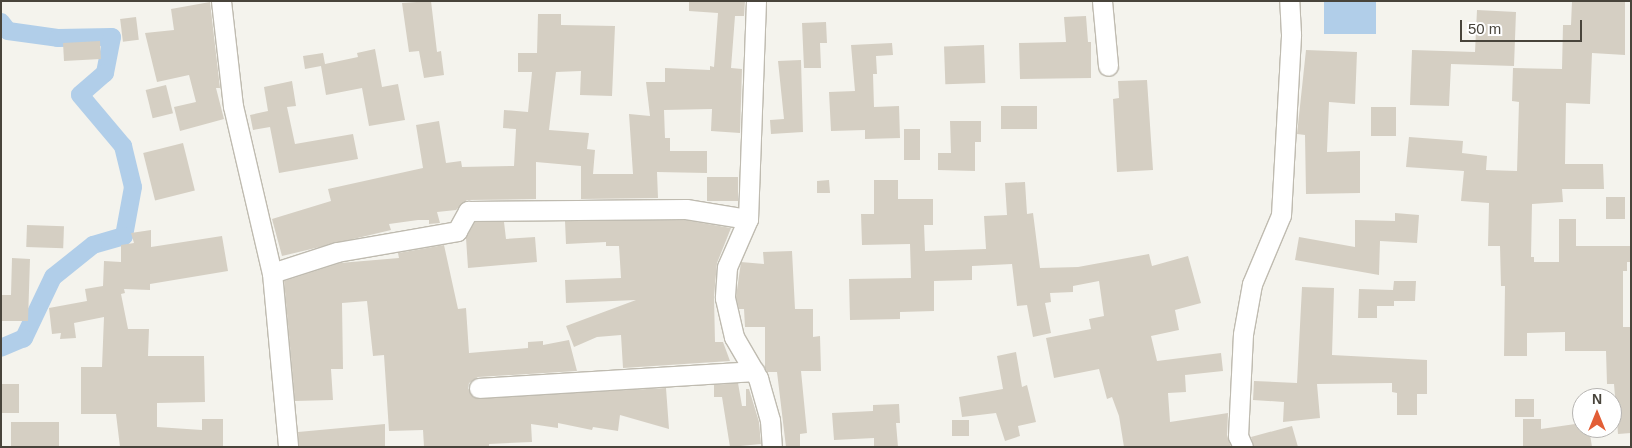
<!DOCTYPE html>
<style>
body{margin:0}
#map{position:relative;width:1632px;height:448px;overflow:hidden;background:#f4f3ed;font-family:Arial,sans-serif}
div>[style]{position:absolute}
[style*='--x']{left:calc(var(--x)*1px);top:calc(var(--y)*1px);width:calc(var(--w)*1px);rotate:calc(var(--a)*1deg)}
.water>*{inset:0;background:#b1cee9;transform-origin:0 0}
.canal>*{height:18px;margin:-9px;padding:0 9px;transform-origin:9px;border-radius:9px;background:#b1cee9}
.building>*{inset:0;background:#d5cfc3;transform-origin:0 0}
.roads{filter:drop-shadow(1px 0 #bfbbb0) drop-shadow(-1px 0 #bfbbb0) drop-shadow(0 1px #bfbbb0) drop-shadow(0 -1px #bfbbb0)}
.street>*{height:19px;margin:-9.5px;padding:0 9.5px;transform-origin:9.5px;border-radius:9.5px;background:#fff}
span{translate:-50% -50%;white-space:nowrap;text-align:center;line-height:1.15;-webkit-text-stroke:4px #fff;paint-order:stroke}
.frame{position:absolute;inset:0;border:2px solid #48443b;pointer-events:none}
.north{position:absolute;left:1572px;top:388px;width:50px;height:50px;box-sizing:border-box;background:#fff;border:1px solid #b6b4b1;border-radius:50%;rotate:0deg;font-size:14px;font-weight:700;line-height:20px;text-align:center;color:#48443b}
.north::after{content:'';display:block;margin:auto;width:18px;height:22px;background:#e25e36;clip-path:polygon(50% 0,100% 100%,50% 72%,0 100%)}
.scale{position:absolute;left:1460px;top:20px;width:122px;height:22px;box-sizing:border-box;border:2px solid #48443b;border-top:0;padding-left:6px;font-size:15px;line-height:18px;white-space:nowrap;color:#48443b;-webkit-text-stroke:4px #fff;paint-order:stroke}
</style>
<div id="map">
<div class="water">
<i style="left:1324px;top:1px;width:52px;height:33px"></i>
</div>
<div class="canal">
<i style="--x:1;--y:22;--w:11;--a:52"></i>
<i style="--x:8;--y:31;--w:50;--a:8"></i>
<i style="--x:58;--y:38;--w:54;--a:-1.1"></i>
<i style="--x:112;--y:37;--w:37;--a:101"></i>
<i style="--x:105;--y:73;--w:33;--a:139"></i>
<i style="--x:80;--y:95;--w:67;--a:49.9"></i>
<i style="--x:123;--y:146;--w:42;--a:76.3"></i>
<i style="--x:133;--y:187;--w:50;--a:100.4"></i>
<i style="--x:124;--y:236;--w:32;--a:164"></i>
<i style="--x:93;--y:245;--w:51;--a:141.3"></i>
<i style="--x:53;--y:277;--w:68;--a:115.4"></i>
<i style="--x:24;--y:338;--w:25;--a:157"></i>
</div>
<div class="building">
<i style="clip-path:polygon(431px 1px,437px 52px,441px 51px,444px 75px,424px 78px,419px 51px,409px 52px,402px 3px)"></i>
<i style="clip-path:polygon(689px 1px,745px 1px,744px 16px,735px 16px,731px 68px,742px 69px,740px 133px,711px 131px,712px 109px,664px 110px,665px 138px,670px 138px,670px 151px,707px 151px,707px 173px,657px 172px,658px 198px,581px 199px,581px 166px,536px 162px,536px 199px,467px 200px,456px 210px,437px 212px,440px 223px,429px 224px,429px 220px,418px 220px,389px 224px,391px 230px,282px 256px,272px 219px,331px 201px,328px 189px,423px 168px,416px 125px,439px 121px,446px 163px,461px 161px,462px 167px,514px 166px,516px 129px,503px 128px,504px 110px,528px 112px,532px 72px,518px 72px,518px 53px,537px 53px,538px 14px,561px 14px,561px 25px,615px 26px,612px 96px,580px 95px,581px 71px,556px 72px,549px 130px,589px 133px,587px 149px,595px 150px,593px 174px,633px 174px,629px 114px,650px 116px,646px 82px,665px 82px,665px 68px,710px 70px,710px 66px,714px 67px,718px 13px,689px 11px)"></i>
<i style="clip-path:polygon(1572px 1px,1625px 1px,1625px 55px,1592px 53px,1590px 104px,1566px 103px,1565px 164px,1603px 164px,1604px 189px,1562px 189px,1563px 202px,1532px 204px,1531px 257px,1534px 257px,1534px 262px,1559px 262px,1559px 219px,1576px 219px,1576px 246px,1631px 246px,1631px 262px,1627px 262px,1627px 271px,1623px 271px,1623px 327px,1631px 327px,1631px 433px,1618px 434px,1614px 384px,1607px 384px,1606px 351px,1565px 351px,1565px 332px,1527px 333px,1527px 356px,1504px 356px,1505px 286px,1501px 286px,1500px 246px,1488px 246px,1489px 203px,1461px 201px,1464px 171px,1406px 167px,1409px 137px,1463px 141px,1462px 153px,1487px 156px,1486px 170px,1517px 171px,1519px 102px,1512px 101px,1513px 68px,1562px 69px,1563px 25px,1571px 25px)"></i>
<i style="clip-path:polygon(210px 2px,220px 88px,216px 88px,224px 119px,180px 131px,174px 107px,196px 102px,189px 75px,157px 82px,145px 33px,174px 30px,171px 9px)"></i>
<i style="clip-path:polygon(1477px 10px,1516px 12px,1514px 66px,1451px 64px,1449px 106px,1410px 105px,1412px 50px,1475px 52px)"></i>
<i style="clip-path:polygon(1086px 16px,1088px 42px,1091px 42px,1091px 78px,1020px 79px,1019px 43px,1066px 42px,1064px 17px)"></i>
<i style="left:136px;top:17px;width:23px;height:16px;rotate:83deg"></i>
<i style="clip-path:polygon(826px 22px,827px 43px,820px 43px,821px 68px,804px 68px,802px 23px)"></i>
<i style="left:100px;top:41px;width:18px;height:37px;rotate:87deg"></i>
<i style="clip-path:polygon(892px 43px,893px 55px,876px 56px,877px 74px,873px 74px,874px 107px,899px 106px,900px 138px,865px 139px,865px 130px,831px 131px,829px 92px,855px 91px,851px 45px)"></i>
<i style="left:984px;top:45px;width:38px;height:40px;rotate:88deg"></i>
<i style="clip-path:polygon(375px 49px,382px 87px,398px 84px,405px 120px,369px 126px,362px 88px,326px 95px,321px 66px,305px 69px,303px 56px,323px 53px,325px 64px,358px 57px,357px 53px)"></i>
<i style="clip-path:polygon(1306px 50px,1357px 52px,1355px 104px,1329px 102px,1327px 152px,1360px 151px,1360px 193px,1306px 194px,1305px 135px,1297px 134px)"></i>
<i style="clip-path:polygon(801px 60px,803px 132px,771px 134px,770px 120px,784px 119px,778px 61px)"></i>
<i style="clip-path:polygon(1147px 80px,1153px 170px,1117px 172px,1113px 99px,1119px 98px,1118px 81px)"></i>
<i style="clip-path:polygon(292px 81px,296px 106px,287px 107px,295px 144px,353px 134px,358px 159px,279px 173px,270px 127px,253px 130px,250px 115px,268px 111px,264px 87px)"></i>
<i style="left:166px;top:85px;width:29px;height:21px;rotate:76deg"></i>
<i style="left:1037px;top:106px;width:23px;height:36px;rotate:90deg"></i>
<i style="left:1396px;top:107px;width:29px;height:25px;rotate:90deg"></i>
<i style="clip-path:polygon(950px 121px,981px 121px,981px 142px,975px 142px,975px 171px,938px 170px,938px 153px,951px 153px)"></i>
<i style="left:904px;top:129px;width:16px;height:31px"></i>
<i style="left:183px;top:143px;width:49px;height:41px;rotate:76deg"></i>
<i style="left:707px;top:177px;width:31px;height:24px"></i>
<i style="clip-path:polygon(829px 180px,830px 193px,817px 193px,817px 181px)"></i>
<i style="clip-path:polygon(874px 180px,898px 180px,898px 199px,933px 199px,933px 225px,924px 225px,925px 251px,986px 249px,984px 216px,1007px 215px,1005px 183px,1025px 182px,1027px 214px,1033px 213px,1040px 268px,1078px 267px,1149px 254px,1152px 266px,1188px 256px,1201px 303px,1175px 310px,1179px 330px,1151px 336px,1157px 361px,1221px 353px,1223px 371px,1185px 375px,1186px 392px,1168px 393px,1170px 422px,1228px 413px,1227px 435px,1231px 447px,1124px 447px,1119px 416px,1112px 397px,1107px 399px,1099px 369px,1054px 378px,1046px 338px,1091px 329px,1089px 319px,1104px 316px,1099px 281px,1073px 286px,1073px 292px,1050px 293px,1051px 302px,1045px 303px,1051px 333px,1033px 337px,1027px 305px,1017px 306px,1012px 264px,972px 266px,972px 280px,934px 281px,934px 311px,900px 312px,900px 319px,850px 320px,849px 279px,911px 278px,910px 244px,862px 245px,861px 214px,874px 214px)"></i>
<i style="left:1625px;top:197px;width:22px;height:19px;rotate:90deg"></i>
<i style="clip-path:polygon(1395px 213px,1419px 215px,1417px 243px,1380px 241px,1379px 275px,1295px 260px,1299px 237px,1355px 247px,1355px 220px,1395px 221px)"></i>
<i style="clip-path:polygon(685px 220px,731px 228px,717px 263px,714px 297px,715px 342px,723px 342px,730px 361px,623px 368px,621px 335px,597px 337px,574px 347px,566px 326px,636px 300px,566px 303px,565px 280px,621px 278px,619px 246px,606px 246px,606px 242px,566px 244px,565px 221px)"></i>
<i style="clip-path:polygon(475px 222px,504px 222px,506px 239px,535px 237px,537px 262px,468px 268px,466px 238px)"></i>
<i style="left:27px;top:225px;width:37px;height:22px;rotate:2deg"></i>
<i style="clip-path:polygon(151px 230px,151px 247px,222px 236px,228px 271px,150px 284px,150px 290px,124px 289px,125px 293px,121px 294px,128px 329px,149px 329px,148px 356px,204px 356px,205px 402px,157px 403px,157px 427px,202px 430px,202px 419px,223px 419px,223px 447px,120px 447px,116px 414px,81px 414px,81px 367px,102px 367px,104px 317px,74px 323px,76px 338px,60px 339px,61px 333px,52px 334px,49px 308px,87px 301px,85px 289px,103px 286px,104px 261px,121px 262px,121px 245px,134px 243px,131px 233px)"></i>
<i style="clip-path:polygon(444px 245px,458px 309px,466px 308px,469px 353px,528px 348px,528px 342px,543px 341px,543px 345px,569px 340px,577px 371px,478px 377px,469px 383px,468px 388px,474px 398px,666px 388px,669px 429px,620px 415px,618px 431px,593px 427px,592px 430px,558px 423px,558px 428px,531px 424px,532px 442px,489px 444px,489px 447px,424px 447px,423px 430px,389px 431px,384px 355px,373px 356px,367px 301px,342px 303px,343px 369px,331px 369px,333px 400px,295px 401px,284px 281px,340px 263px,399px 258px,398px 253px)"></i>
<i style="clip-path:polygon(792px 251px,795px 309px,813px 309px,813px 337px,820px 336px,821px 371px,801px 371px,807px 433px,800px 434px,800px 447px,786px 447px,777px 372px,767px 372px,765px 368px,765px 327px,745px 327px,744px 309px,739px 309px,736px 297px,741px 262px,764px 264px,763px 252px)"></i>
<i style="clip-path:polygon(12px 258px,30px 259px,28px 321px,1px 321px,1px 295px,11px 295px)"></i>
<i style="clip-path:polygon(1394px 281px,1416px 281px,1415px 301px,1394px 301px,1394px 306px,1377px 306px,1377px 318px,1358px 318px,1359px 289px,1393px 290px)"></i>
<i style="clip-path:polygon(1302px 287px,1334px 288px,1332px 355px,1427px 360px,1427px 394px,1417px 394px,1417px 415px,1397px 415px,1397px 393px,1392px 392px,1392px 383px,1317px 384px,1320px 418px,1283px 422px,1284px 402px,1253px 400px,1254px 381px,1297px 383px)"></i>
<i style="clip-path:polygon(1016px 352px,1022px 387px,1027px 385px,1036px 422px,1018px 426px,1020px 436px,1005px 441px,996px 413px,962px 417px,959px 397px,1003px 389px,997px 356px)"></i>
<i style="clip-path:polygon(738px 383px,742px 406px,746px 406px,746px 389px,749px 389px,759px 422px,761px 444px,730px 447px,722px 397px,714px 397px,714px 385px)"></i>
<i style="left:1px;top:384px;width:18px;height:29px"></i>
<i style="left:1515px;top:399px;width:19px;height:18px"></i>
<i style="clip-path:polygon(899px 404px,900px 423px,896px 423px,898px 447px,874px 447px,874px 438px,834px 440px,832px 413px,873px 411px,873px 405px)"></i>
<i style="clip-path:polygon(1523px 419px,1541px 419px,1541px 429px,1582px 423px,1582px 428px,1589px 428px,1592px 447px,1523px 447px)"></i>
<i style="left:969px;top:420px;width:16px;height:17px;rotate:90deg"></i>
<i style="left:11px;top:422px;width:48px;height:25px"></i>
<i style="clip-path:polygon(385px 424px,385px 447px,299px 447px,298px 432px)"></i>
<i style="clip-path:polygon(1292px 426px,1298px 447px,1254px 447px,1251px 437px)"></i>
</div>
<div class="roads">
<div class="street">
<i style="--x:221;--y:1;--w:106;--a:83.5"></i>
<i style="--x:233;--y:106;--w:171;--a:76.9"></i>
<i style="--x:272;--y:273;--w:175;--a:84.7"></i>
<i style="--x:756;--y:1;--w:218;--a:92.1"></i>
<i style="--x:748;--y:219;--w:52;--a:113.6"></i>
<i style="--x:727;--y:267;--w:31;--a:94"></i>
<i style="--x:725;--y:298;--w:40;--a:77"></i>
<i style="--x:734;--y:337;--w:48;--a:59.7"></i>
<i style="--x:758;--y:378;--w:44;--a:74.1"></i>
<i style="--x:770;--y:420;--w:27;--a:86"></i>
<i style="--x:1102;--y:1;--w:65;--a:84.7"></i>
<i style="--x:272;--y:273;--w:68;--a:-17.9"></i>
<i style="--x:337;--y:252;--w:122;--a:-9.9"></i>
<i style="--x:457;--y:231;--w:23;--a:-61"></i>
<i style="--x:468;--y:211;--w:218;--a:-0.5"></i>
<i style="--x:686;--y:209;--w:63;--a:9.2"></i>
<i style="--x:479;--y:388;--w:276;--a:-3.5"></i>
<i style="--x:1243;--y:447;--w:12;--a:-114"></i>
<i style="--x:1238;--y:436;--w:102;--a:-87.2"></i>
<i style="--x:1243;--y:334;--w:51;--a:-79.8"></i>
<i style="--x:1252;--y:284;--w:75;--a:-67.2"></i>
<i style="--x:1281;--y:215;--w:181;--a:-86.8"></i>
<i style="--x:1291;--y:34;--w:33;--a:-93"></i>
</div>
</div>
<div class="frame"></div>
<div class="north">N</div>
<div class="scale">50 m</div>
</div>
